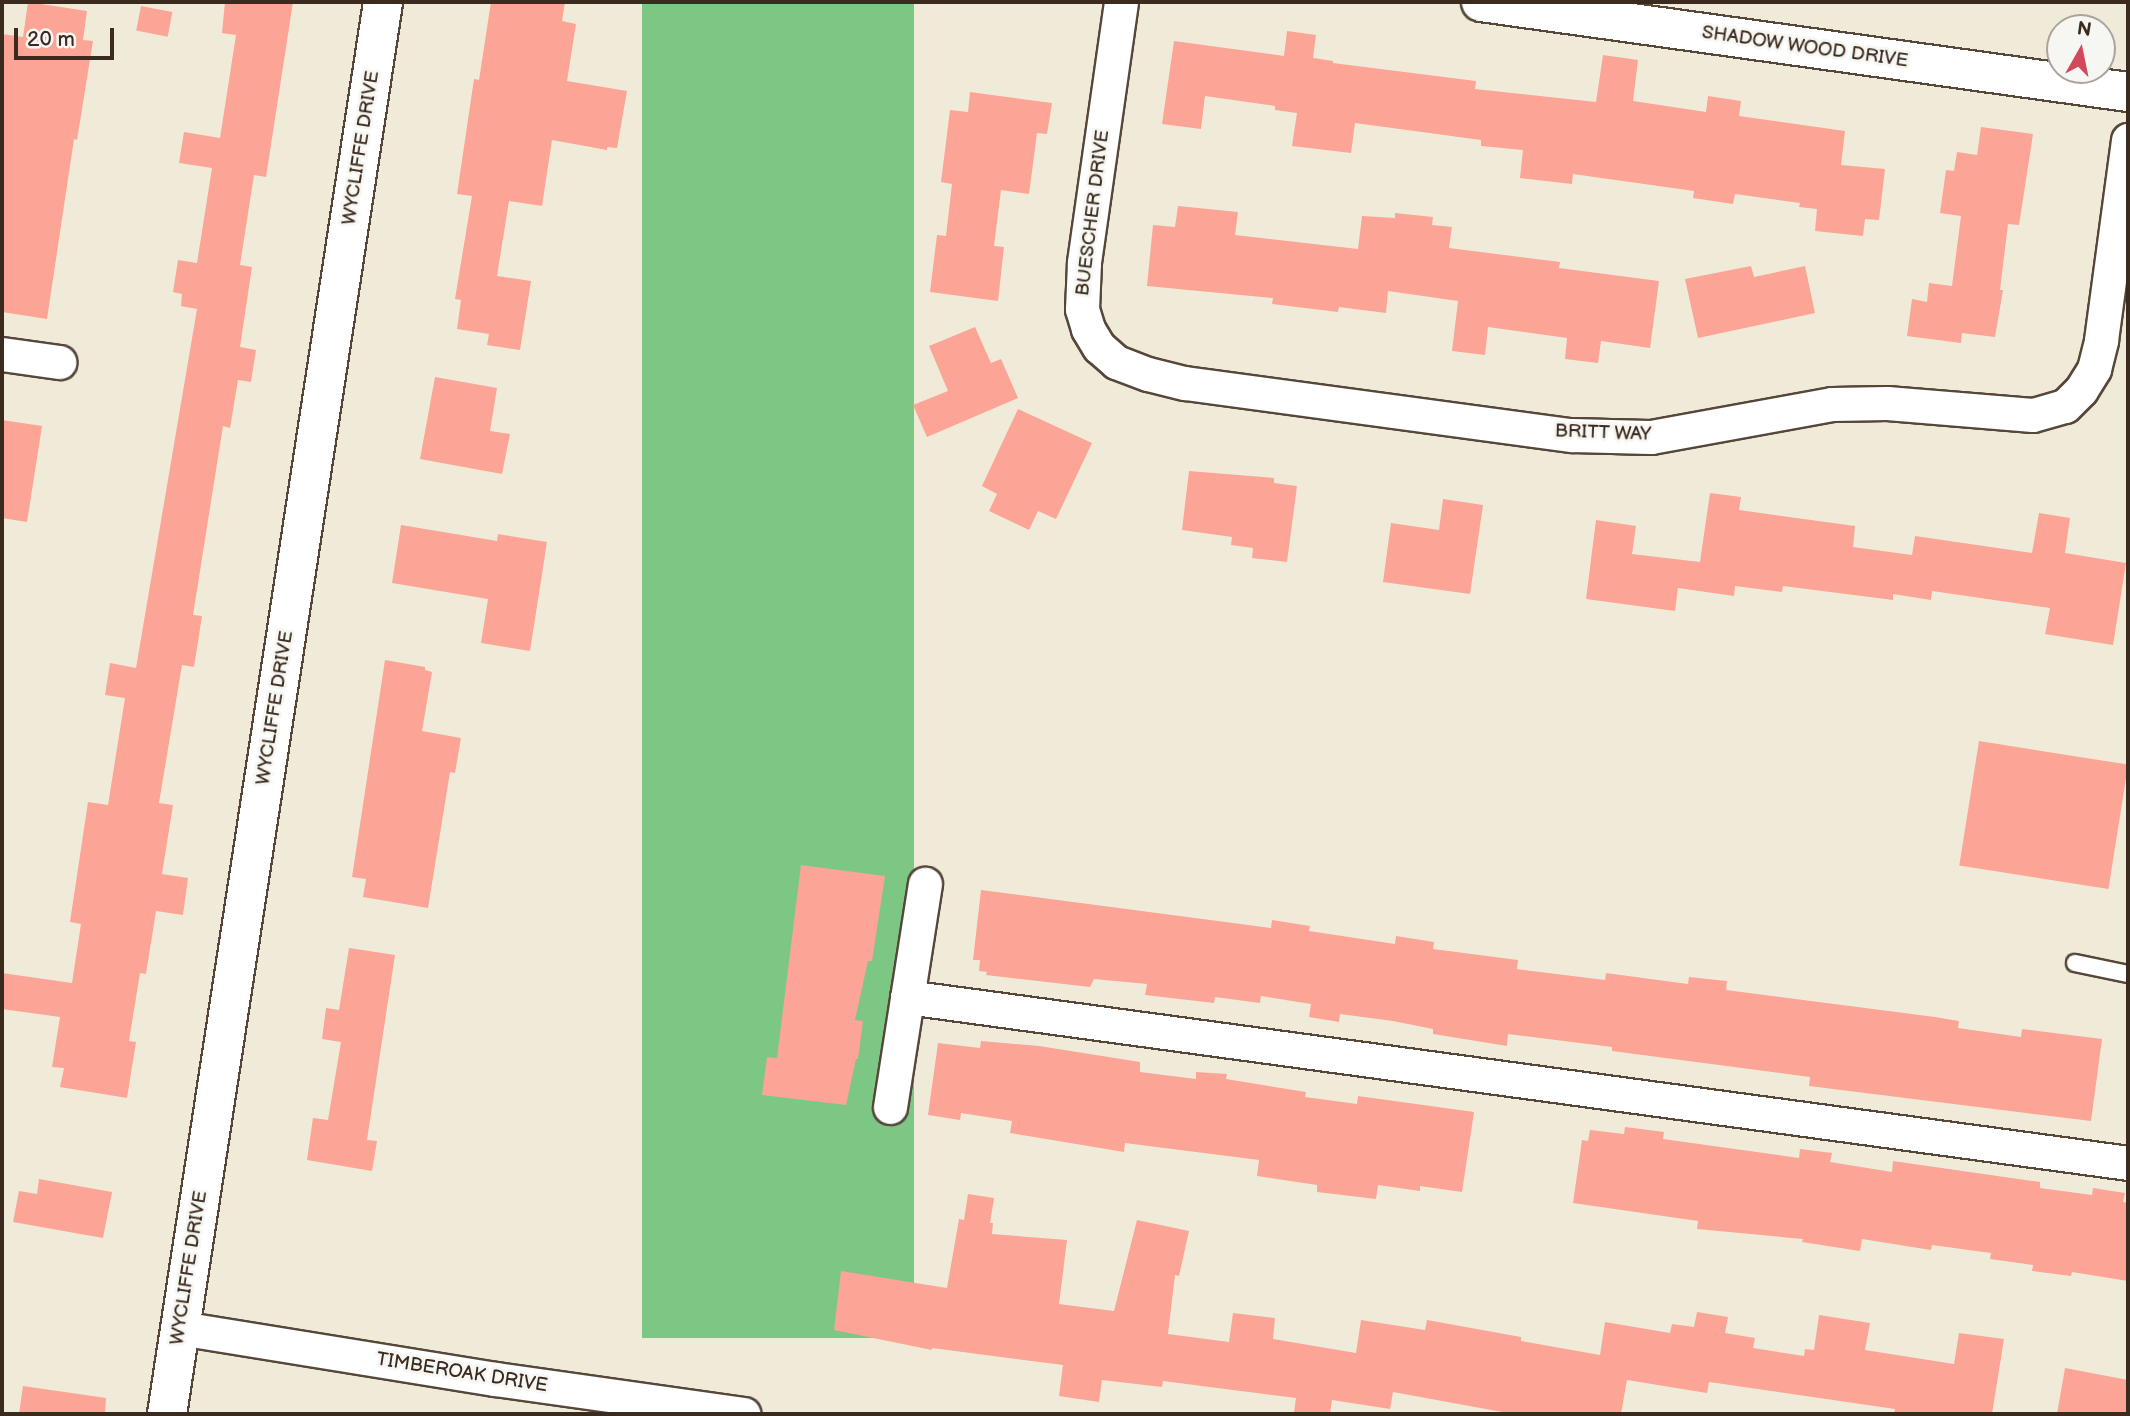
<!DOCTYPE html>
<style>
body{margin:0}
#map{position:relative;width:2130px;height:1416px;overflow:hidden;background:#f0ebd9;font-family:"Balsamiq Sans",sans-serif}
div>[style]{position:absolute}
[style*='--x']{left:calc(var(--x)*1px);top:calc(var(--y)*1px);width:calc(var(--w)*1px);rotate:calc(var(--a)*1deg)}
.green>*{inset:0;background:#7cc784;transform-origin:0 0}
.building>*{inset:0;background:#fca496;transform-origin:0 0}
.roads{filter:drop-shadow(2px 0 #56473a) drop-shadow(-2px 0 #56473a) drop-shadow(0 2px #56473a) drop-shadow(0 -2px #56473a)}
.service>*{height:16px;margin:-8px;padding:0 8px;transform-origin:8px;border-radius:8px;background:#fff}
.minor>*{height:33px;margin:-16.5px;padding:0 16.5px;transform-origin:16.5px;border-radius:16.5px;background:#fff}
.tertiary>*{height:38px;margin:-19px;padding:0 19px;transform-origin:19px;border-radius:19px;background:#fff}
span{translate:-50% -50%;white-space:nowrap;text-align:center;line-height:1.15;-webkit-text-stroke:6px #f6f6f2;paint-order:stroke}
.street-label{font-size:19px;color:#3b2a1e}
.frame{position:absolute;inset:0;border:4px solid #3b2a1e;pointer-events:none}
.north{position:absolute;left:2046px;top:14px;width:70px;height:70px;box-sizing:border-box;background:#f6f6f2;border:2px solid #aba49d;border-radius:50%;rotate:9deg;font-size:19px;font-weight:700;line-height:28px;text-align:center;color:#3b2a1e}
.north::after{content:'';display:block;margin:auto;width:24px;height:32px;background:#d1495b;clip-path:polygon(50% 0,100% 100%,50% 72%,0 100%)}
.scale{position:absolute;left:14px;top:28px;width:100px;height:32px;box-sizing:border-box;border:4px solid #3b2a1e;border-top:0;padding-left:9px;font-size:21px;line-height:24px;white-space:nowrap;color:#3b2a1e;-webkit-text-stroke:5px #f6f6f2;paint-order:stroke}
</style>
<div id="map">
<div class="green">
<i style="left:642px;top:2px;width:272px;height:1336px"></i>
</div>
<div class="building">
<i style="clip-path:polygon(28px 2px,87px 11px,83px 40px,93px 41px,77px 140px,74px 139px,47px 319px,2px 312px,2px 34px,23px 37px)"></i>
<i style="clip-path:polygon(225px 2px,293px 2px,266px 177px,254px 175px,240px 265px,252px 267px,240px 347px,256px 350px,251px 382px,238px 380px,230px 428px,223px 426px,193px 615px,202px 616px,194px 667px,182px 665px,159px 803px,173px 805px,162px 874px,188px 878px,183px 915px,156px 911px,146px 974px,140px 973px,129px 1041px,136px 1042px,127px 1098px,60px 1087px,64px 1068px,52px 1067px,60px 1017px,2px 1009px,2px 973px,72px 983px,81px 924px,70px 922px,88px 802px,108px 805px,125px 698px,105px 695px,110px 663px,136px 668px,197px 309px,181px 306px,182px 294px,173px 292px,178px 260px,197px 263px,212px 168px,179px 163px,184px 132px,220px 138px,236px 35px,222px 33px)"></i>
<i style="clip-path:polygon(491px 2px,565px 2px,562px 21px,576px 24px,567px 81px,627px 91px,617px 148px,607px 147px,607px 150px,552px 140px,542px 206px,509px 201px,497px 276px,531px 281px,520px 350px,487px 345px,489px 334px,457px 329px,461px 300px,455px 299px,472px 196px,457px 194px,474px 79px,479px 80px)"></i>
<i style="left:141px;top:6px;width:32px;height:25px;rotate:11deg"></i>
<i style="clip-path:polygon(1287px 31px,1316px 35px,1313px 58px,1333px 61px,1333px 63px,1476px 81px,1475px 89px,1596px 102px,1603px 55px,1638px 60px,1633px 101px,1706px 112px,1708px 96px,1741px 101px,1739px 116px,1845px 131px,1841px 165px,1885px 169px,1879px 220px,1865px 219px,1863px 236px,1815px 231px,1817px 209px,1799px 207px,1800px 203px,1735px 194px,1733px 204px,1693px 198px,1694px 191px,1573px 174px,1572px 184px,1520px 178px,1523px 150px,1481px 146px,1481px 140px,1355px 123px,1351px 153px,1292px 146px,1297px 113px,1275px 110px,1275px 106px,1205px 96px,1201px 129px,1162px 124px,1174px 41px,1284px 56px)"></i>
<i style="clip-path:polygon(970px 92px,1052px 103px,1047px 134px,1037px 133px,1029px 194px,1001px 190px,994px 246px,1004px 247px,998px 301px,930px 292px,937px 235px,946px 236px,952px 184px,941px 182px,950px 110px,968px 112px)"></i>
<i style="clip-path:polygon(1981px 127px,2033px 134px,2019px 225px,2008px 224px,2000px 290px,2003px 290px,1995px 337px,1962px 333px,1961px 343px,1907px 336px,1912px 299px,1927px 302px,1929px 283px,1952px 286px,1961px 216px,1940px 213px,1946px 170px,1954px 171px,1957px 152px,1977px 155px)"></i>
<i style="clip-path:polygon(1178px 206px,1238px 212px,1235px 235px,1358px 249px,1362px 216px,1395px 218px,1395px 213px,1433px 217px,1432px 225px,1452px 227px,1449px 248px,1560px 262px,1559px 268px,1659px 281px,1650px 348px,1601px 341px,1598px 363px,1565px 359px,1567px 338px,1488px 327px,1485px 355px,1452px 351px,1458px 301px,1388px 291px,1386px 313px,1339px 307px,1338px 312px,1272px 304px,1273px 298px,1147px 286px,1153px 225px,1175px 227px)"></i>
<i style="clip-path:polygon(1751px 266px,1754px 277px,1805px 266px,1815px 313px,1698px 338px,1685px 279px)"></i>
<i style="clip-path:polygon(975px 327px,991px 363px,1001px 359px,1018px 398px,927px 437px,913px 405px,948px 391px,929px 346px)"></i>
<i style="clip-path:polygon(435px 377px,497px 388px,490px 431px,510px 434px,502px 474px,420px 459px)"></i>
<i style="clip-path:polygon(1018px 409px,1092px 443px,1056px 519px,1038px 511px,1029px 530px,989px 511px,997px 494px,982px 486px)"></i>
<i style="clip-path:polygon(2px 420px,42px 426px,27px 522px,2px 518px)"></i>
<i style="clip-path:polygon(1189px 471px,1274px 478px,1274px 483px,1297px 486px,1287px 562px,1252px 558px,1253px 548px,1231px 545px,1232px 537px,1182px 530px)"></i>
<i style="clip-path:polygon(1710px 493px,1741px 497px,1739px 510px,1855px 526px,1853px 547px,1912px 555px,1915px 536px,2032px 553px,2039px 513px,2070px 518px,2065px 553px,2126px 563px,2113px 645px,2045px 634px,2050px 608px,1932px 591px,1931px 600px,1893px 594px,1893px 600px,1783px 586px,1782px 592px,1735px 586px,1734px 596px,1678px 588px,1675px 611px,1586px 599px,1596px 520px,1636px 526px,1632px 554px,1700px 562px)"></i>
<i style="clip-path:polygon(1443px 499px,1483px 505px,1470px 594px,1383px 582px,1391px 523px,1439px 530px)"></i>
<i style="clip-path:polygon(401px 525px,497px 541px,498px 534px,547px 542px,530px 651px,481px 643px,488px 599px,392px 583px)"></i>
<i style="clip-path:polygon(385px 660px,425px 667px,425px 670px,432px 672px,422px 731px,461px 738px,455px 773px,450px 772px,428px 908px,363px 897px,366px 879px,352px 877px)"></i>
<i style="left:1979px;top:741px;width:151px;height:126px;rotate:9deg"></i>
<i style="clip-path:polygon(801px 865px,885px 876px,872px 961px,868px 961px,855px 1020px,863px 1021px,858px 1059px,856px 1059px,846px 1105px,762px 1095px,767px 1057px,777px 1058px)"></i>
<i style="clip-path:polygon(981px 890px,1271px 928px,1272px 920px,1310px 926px,1309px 931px,1395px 944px,1396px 936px,1434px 942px,1433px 949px,1518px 960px,1517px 969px,1605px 980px,1606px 973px,1688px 984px,1689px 977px,1727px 981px,1726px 990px,1935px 1017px,1959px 1021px,1958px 1028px,2021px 1037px,2022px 1029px,2102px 1039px,2091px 1121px,1809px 1086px,1810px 1077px,1612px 1051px,1612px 1047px,1508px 1034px,1507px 1046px,1433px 1034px,1433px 1029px,1393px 1021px,1340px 1014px,1339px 1022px,1309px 1017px,1311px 1004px,1261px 996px,1260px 1003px,1215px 997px,1214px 1003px,1145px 995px,1147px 984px,1094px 979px,1090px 987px,986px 975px,987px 972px,979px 971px,980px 960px,973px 960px)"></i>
<i style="clip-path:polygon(349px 948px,395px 955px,367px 1140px,377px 1141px,372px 1171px,307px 1160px,313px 1118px,328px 1120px,341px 1042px,322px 1039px,326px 1008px,339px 1010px)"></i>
<i style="clip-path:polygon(981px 1041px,1039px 1046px,1140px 1062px,1140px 1072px,1196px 1079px,1196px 1072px,1227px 1074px,1226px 1079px,1306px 1092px,1305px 1097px,1357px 1104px,1358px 1096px,1474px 1112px,1462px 1192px,1420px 1186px,1420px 1191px,1378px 1185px,1376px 1199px,1317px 1192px,1317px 1185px,1257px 1176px,1259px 1160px,1125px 1143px,1124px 1152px,1010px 1133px,1012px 1121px,961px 1113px,960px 1120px,928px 1115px,938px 1043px,980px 1048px)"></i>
<i style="clip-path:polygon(1625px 1127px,1664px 1132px,1663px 1139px,1799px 1158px,1800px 1149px,1832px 1153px,1830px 1162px,1892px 1172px,1893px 1161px,2040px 1182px,2040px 1188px,2092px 1195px,2093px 1188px,2125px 1193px,2123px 1202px,2128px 1203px,2128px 1281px,2072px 1272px,2071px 1276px,2032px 1271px,2033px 1265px,1990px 1259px,1991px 1253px,1932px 1245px,1931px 1250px,1862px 1239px,1860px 1251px,1802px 1242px,1803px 1239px,1697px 1229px,1698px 1221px,1573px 1203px,1582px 1140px,1588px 1141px,1590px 1130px,1624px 1134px)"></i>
<i style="clip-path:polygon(39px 1179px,112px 1192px,103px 1238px,13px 1222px,19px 1191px,37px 1194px)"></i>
<i style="clip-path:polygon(968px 1194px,994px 1198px,990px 1223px,993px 1223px,992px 1234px,1067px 1240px,1059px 1304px,1114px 1311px,1137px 1220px,1189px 1231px,1179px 1276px,1175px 1275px,1168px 1334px,1229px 1342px,1233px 1313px,1275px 1318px,1273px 1339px,1356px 1353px,1361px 1320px,1425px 1330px,1427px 1320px,1521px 1337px,1521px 1341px,1600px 1355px,1605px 1322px,1670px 1333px,1672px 1324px,1694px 1327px,1697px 1312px,1728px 1317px,1725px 1333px,1755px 1338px,1753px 1348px,1804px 1356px,1805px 1349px,1814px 1350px,1819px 1315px,1870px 1323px,1865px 1350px,1954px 1364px,1959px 1333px,2004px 1339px,1992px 1414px,1894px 1414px,1895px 1409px,1709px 1382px,1707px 1393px,1627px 1380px,1621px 1414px,1513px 1414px,1393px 1392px,1390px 1409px,1332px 1400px,1330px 1414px,1310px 1414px,1294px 1412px,1296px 1398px,1163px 1381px,1162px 1387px,1102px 1380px,1099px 1402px,1059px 1396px,1063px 1365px,932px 1348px,932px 1350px,834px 1330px,841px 1271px,947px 1288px,959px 1219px,964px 1220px)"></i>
<i style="clip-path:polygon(2065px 1368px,2128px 1380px,2128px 1414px,2057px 1414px)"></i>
<i style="clip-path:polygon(23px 1386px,106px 1398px,105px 1414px,19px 1414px)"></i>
</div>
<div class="roads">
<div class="service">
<i style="--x:2075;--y:963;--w:54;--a:11.7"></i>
</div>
<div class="minor">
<i style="--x:1121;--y:2;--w:264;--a:98.1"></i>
<i style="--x:1084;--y:263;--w:46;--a:92.5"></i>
<i style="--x:1082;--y:309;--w:21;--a:73"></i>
<i style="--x:1088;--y:329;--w:21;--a:59"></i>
<i style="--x:1099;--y:347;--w:23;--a:41"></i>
<i style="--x:1116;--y:362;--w:34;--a:21"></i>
<i style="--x:1148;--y:374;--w:38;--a:14"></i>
<i style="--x:1185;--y:383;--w:390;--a:7.7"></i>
<i style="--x:1572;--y:435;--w:79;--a:1.5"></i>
<i style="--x:1651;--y:437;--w:184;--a:-10.3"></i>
<i style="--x:1832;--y:404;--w:55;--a:-1"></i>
<i style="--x:1887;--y:403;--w:146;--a:4.7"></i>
<i style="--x:2033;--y:415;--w:33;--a:-16"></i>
<i style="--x:2065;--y:406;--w:23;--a:-45"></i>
<i style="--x:2081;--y:390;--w:25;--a:-58"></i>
<i style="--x:2094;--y:369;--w:30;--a:-76"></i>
<i style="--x:2101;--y:340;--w:202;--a:-82.3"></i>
<i style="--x:2;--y:354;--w:58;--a:8"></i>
<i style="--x:907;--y:997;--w:1232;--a:7.74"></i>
<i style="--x:890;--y:1107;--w:226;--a:-81.1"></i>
<i style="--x:180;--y:1328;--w:319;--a:9.2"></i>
<i style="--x:495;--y:1379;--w:251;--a:8"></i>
</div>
<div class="tertiary">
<i style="--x:1481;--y:2;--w:653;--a:7.92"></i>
<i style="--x:167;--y:1414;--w:1428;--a:-81.3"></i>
</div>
</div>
<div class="street-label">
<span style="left:1805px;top:47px;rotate:8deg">SHADOW WOOD DRIVE</span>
<span style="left:361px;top:148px;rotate:-81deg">WYCLIFFE DRIVE</span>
<span style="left:1093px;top:213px;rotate:-83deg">BUESCHER DRIVE</span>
<span style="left:1603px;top:433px;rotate:2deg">BRITT WAY</span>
<span style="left:275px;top:708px;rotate:-81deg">WYCLIFFE DRIVE</span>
<span style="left:189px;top:1268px;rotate:-81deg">WYCLIFFE DRIVE</span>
<span style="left:462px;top:1373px;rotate:9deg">TIMBEROAK DRIVE</span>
</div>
<div class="frame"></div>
<div class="north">N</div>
<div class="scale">20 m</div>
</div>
